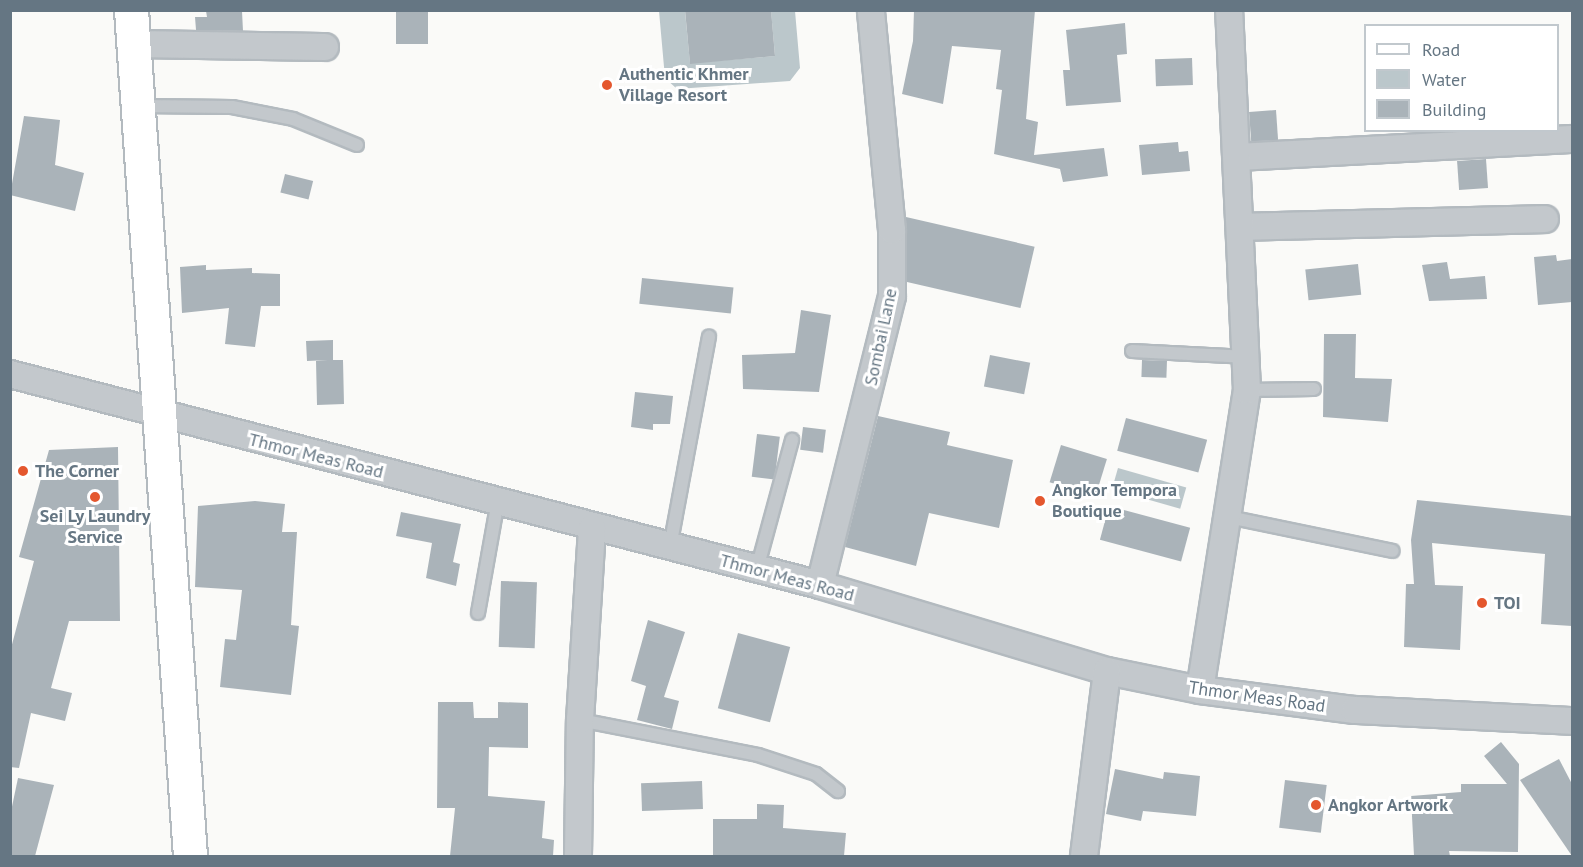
<!DOCTYPE html>
<style>
body{margin:0}
#map{position:relative;width:1583px;height:867px;overflow:hidden;background:#fafaf8;font-family:"PT Sans",sans-serif}
div>[style]{position:absolute}
[style*='--x']{left:calc(var(--x)*1px);top:calc(var(--y)*1px);width:calc(var(--w)*1px);rotate:calc(var(--a)*1deg)}
.water>*{inset:0;background:#bbc7cb;transform-origin:0 0}
.building>*{inset:0;background:#aab3b9;transform-origin:0 0}
.roads{filter:drop-shadow(2px 0 #b3babf) drop-shadow(-2px 0 #b3babf) drop-shadow(0 2px #b3babf) drop-shadow(0 -2px #b3babf)}
.lane>*{height:12px;margin:-6px;padding:0 6px;transform-origin:6px;border-radius:6px;background:#c3c8cc}
.street>*{height:26px;margin:-13px;padding:0 13px;transform-origin:13px;border-radius:13px;background:#c3c8cc}
.secondary>*{height:33px;margin:-16.5px;padding:0 16.5px;transform-origin:16.5px;border-radius:16.5px;background:#fff}
.dots>*{width:16px;height:16px;translate:-50% -50%;box-sizing:border-box;border:3px solid #fff;border-radius:50%}
span{translate:-50% -50%;white-space:nowrap;text-align:center;line-height:1.15;-webkit-text-stroke:6px #fff;paint-order:stroke}
.poi-label{font-size:18px;color:#657683;font-weight:700}
.left{translate:0 -50%;text-align:left}
.street-label{font-size:18px;color:#657683}
.frame{position:absolute;inset:0;border:12px solid #657683;pointer-events:none}
.legend{position:absolute;left:1364px;top:24px;width:195px;height:108px;box-sizing:border-box;background:#fff;border:2px solid #c1c8cd;margin:0;padding:8px 10px;list-style:none;font-size:18px;color:#657683}
.legend li{display:flex;align-items:center;gap:12px;height:30px}
.legend b{width:30px;border:2px solid #c1c8cd}
</style>
<div id="map">
<div class="water">
<i style="clip-path:polygon(659px 11px,685px 11px,690px 63px,775px 56px,771px 11px,795px 11px,800px 68px,790px 81px,677px 89px,665px 78px)"></i>
<i style="left:1118px;top:468px;width:71px;height:22px;rotate:16deg"></i>
</div>
<div class="building">
<i style="left:396px;top:10px;width:32px;height:34px"></i>
<i style="clip-path:polygon(685px 10px,771px 10px,775px 56px,690px 64px)"></i>
<i style="clip-path:polygon(914px 10px,1035px 10px,1026px 119px,1038px 122px,1034px 155px,1104px 148px,1108px 176px,1063px 182px,1060px 169px,994px 154px,1002px 90px,996px 89px,1001px 50px,952px 46px,943px 104px,902px 94px,913px 41px)"></i>
<i style="clip-path:polygon(206px 11px,242px 11px,243px 31px,196px 30px,195px 17px,207px 17px)"></i>
<i style="clip-path:polygon(1125px 23px,1127px 54px,1117px 55px,1121px 102px,1066px 106px,1063px 70px,1070px 70px,1066px 30px)"></i>
<i style="left:1192px;top:58px;width:27px;height:37px;rotate:88deg"></i>
<i style="left:1276px;top:110px;width:30px;height:27px;rotate:86deg"></i>
<i style="clip-path:polygon(24px 116px,60px 120px,55px 165px,84px 173px,75px 211px,10px 195px)"></i>
<i style="clip-path:polygon(1178px 142px,1179px 152px,1188px 151px,1190px 171px,1142px 175px,1139px 145px)"></i>
<i style="left:1486px;top:159px;width:29px;height:29px;rotate:86deg"></i>
<i style="left:285px;top:174px;width:29px;height:19px;rotate:14deg"></i>
<i style="left:906px;top:217px;width:132px;height:63px;rotate:13deg"></i>
<i style="clip-path:polygon(1556px 255px,1557px 261px,1572px 259px,1572px 302px,1538px 305px,1534px 257px)"></i>
<i style="clip-path:polygon(1447px 262px,1450px 279px,1485px 276px,1487px 299px,1429px 301px,1422px 265px)"></i>
<i style="left:1358px;top:264px;width:31px;height:53px;rotate:84deg"></i>
<i style="clip-path:polygon(206px 265px,206px 270px,252px 268px,252px 273px,280px 274px,280px 306px,261px 306px,255px 347px,225px 344px,229px 308px,182px 313px,180px 267px)"></i>
<i style="left:642px;top:278px;width:92px;height:26px;rotate:6deg"></i>
<i style="clip-path:polygon(801px 310px,831px 315px,819px 392px,743px 389px,742px 355px,795px 353px)"></i>
<i style="clip-path:polygon(1324px 334px,1356px 334px,1355px 378px,1392px 379px,1388px 422px,1323px 417px)"></i>
<i style="clip-path:polygon(333px 340px,333px 360px,343px 360px,344px 404px,317px 405px,316px 361px,328px 360px,307px 361px,306px 341px)"></i>
<i style="left:990px;top:355px;width:41px;height:32px;rotate:11deg"></i>
<i style="left:1142px;top:360px;width:25px;height:17px;rotate:2deg"></i>
<i style="clip-path:polygon(635px 392px,673px 396px,670px 424px,653px 424px,653px 430px,631px 427px)"></i>
<i style="clip-path:polygon(878px 416px,950px 432px,947px 445px,1013px 460px,999px 528px,929px 513px,916px 566px,845px 547px)"></i>
<i style="left:1126px;top:418px;width:84px;height:34px;rotate:15deg"></i>
<i style="left:803px;top:427px;width:23px;height:23px;rotate:7deg"></i>
<i style="left:757px;top:434px;width:23px;height:43px;rotate:7deg"></i>
<i style="left:1061px;top:445px;width:48px;height:39px;rotate:17deg"></i>
<i style="clip-path:polygon(118px 447px,120px 621px,69px 621px,51px 688px,72px 693px,65px 721px,31px 713px,19px 768px,10px 767px,10px 652px,34px 561px,19px 557px,49px 450px)"></i>
<i style="clip-path:polygon(1417px 500px,1572px 516px,1572px 626px,1541px 624px,1545px 554px,1432px 543px,1435px 585px,1463px 586px,1460px 650px,1404px 647px,1406px 584px,1414px 584px,1411px 540px)"></i>
<i style="clip-path:polygon(255px 501px,285px 504px,282px 532px,297px 532px,291px 625px,299px 626px,291px 695px,220px 687px,225px 639px,236px 640px,242px 590px,195px 587px,198px 506px)"></i>
<i style="left:1109px;top:506px;width:84px;height:35px;rotate:15deg"></i>
<i style="clip-path:polygon(401px 512px,461px 524px,453px 562px,460px 564px,456px 586px,426px 578px,432px 543px,396px 536px)"></i>
<i style="left:501px;top:581px;width:36px;height:66px;rotate:2deg"></i>
<i style="clip-path:polygon(648px 620px,685px 632px,664px 697px,679px 701px,672px 729px,637px 720px,646px 686px,631px 681px)"></i>
<i style="left:738px;top:633px;width:54px;height:78px;rotate:15deg"></i>
<i style="clip-path:polygon(438px 702px,473px 702px,474px 718px,498px 718px,498px 702px,528px 703px,528px 748px,489px 747px,488px 796px,545px 801px,542px 838px,554px 840px,553px 856px,450px 856px,455px 808px,437px 808px)"></i>
<i style="clip-path:polygon(1501px 742px,1519px 764px,1518px 852px,1449px 851px,1450px 856px,1414px 856px,1411px 796px,1461px 792px,1461px 784px,1507px 784px,1484px 756px)"></i>
<i style="clip-path:polygon(1559px 759px,1572px 784px,1572px 856px,1520px 780px)"></i>
<i style="clip-path:polygon(1115px 769px,1163px 779px,1164px 772px,1200px 776px,1196px 816px,1143px 811px,1141px 821px,1106px 814px)"></i>
<i style="clip-path:polygon(18px 778px,54px 785px,35px 856px,10px 856px,10px 816px)"></i>
<i style="left:1285px;top:780px;width:42px;height:48px;rotate:7deg"></i>
<i style="left:702px;top:781px;width:28px;height:61px;rotate:88deg"></i>
<i style="clip-path:polygon(757px 804px,784px 805px,783px 828px,846px 833px,844px 856px,713px 856px,713px 819px,757px 819px)"></i>
</div>
<div class="roads">
<div class="lane">
<i style="--x:140;--y:106;--w:92;--a:0.6"></i>
<i style="--x:232;--y:107;--w:62;--a:11.1"></i>
<i style="--x:293;--y:119;--w:69;--a:22.1"></i>
<i style="--x:1132;--y:351;--w:116;--a:3"></i>
<i style="--x:1247;--y:390;--w:67;--a:-0.9"></i>
<i style="--x:1229;--y:517;--w:167;--a:11.7"></i>
<i style="--x:670;--y:547;--w:214;--a:-79.5"></i>
<i style="--x:757;--y:569;--w:134;--a:-74.8"></i>
<i style="--x:478;--y:613;--w:114;--a:-79.9"></i>
<i style="--x:580;--y:720;--w:181;--a:11.1"></i>
<i style="--x:758;--y:755;--w:61;--a:18.1"></i>
<i style="--x:816;--y:774;--w:28;--a:38"></i>
</div>
<div class="street">
<i style="--x:134;--y:44;--w:191;--a:0.9"></i>
<i style="--x:1237;--y:157;--w:335;--a:-3.1"></i>
<i style="--x:1241;--y:227;--w:304;--a:-1.5"></i>
<i style="--x:10;--y:374;--w:837;--a:14.6"></i>
<i style="--x:820;--y:585;--w:300;--a:16.7"></i>
<i style="--x:1107;--y:671;--w:95;--a:11.5"></i>
<i style="--x:1200;--y:690;--w:156;--a:7.4"></i>
<i style="--x:1355;--y:710;--w:217;--a:2.9"></i>
<i style="--x:820;--y:585;--w:298;--a:-76"></i>
<i style="--x:892;--y:296;--w:66;--a:-90"></i>
<i style="--x:892;--y:230;--w:221;--a:-95.5"></i>
<i style="--x:1200;--y:690;--w:304;--a:-81.1"></i>
<i style="--x:1247;--y:390;--w:380;--a:-92.7"></i>
<i style="--x:578;--y:856;--w:136;--a:-89.2"></i>
<i style="--x:580;--y:720;--w:192;--a:-86.4"></i>
<i style="--x:1084;--y:856;--w:186;--a:-82.9"></i>
</div>
<div class="secondary">
<i style="--x:131;--y:10;--w:848;--a:86.01"></i>
</div>
</div>
<div class="dots">
<i style="left:607px;top:85px;background:#e4572e"></i>
<i style="left:23px;top:471px;background:#e4572e"></i>
<i style="left:95px;top:497px;background:#e4572e"></i>
<i style="left:1040px;top:501px;background:#e4572e"></i>
<i style="left:1482px;top:603px;background:#e4572e"></i>
<i style="left:1316px;top:805px;background:#e4572e"></i>
</div>
<div class="poi-label">
<span class="left" style="left:619px;top:85px">Authentic Khmer<br>Village Resort</span>
<span class="left" style="left:35px;top:471px">The Corner</span>
<span class="left" style="left:1052px;top:501px">Angkor Tempora<br>Boutique</span>
<span style="left:95px;top:527px">Sei Ly Laundry<br>Service</span>
<span class="left" style="left:1494px;top:603px">TOI</span>
<span class="left" style="left:1328px;top:805px">Angkor Artwork</span>
</div>
<div class="street-label">
<span style="left:881px;top:337px;rotate:-78deg">Sombai Lane</span>
<span style="left:316px;top:456px;rotate:14deg">Thmor Meas Road</span>
<span style="left:787px;top:578px;rotate:15deg">Thmor Meas Road</span>
<span style="left:1257px;top:697px;rotate:8deg">Thmor Meas Road</span>
</div>
<div class="frame"></div>
<ul class="legend">
<li><b style="height:8px;background:#fff"></b>Road</li>
<li><b style="height:16px;background:#bbc7cb"></b>Water</li>
<li><b style="height:16px;background:#aab3b9"></b>Building</li>
</ul>
</div>
